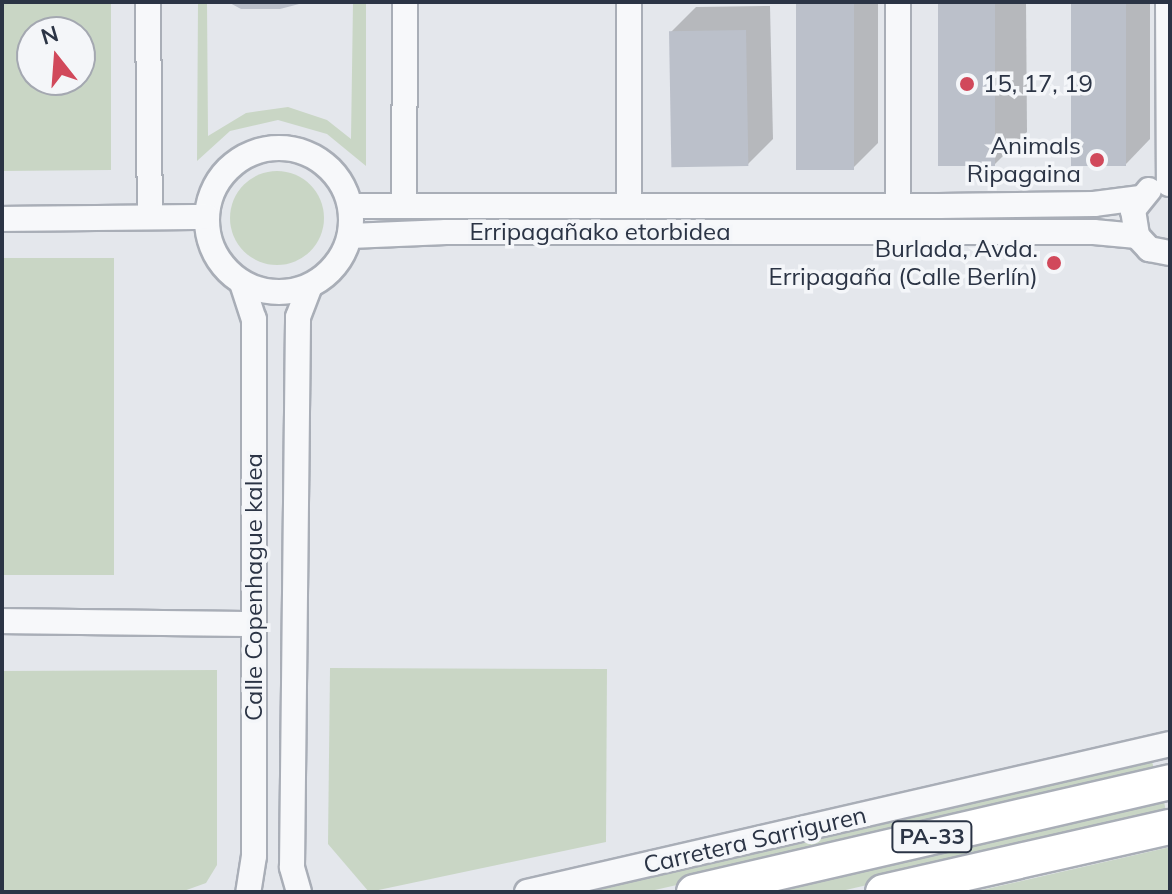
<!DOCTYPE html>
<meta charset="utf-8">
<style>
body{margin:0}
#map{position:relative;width:1172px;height:894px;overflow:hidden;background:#e4e7ec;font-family:Mulish,sans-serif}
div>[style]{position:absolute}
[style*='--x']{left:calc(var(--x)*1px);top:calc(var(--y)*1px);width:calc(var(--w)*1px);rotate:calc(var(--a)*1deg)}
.green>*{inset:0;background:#c9d6c5;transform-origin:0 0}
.round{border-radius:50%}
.shadow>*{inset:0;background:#0003}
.building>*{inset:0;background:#bbc0ca;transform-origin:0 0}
.roads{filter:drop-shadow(2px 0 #a9aeb7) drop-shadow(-2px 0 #a9aeb7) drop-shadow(0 2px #a9aeb7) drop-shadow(0 -2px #a9aeb7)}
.minor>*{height:24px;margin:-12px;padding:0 12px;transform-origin:12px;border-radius:12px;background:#f7f8fa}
.minor>.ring{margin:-12px;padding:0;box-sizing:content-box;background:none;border:24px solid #f7f8fa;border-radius:50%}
.highway>*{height:34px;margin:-17px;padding:0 17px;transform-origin:17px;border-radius:17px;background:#fff}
.dots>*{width:22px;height:22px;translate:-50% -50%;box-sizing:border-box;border:4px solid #f4f6f9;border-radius:50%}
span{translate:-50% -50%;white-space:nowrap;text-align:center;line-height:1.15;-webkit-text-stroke:7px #f4f6f9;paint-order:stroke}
.shield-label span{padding:2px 6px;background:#f4f6f9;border:2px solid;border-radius:6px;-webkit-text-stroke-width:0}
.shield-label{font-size:22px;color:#2b3445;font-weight:700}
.poi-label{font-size:24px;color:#2b3445}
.left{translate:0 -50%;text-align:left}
.right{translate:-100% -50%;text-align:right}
.street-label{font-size:24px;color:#2b3445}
.frame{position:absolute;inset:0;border:4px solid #2b3445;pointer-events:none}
.north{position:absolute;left:16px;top:16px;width:80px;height:80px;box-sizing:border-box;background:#f4f6f9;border:2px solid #a4a8b1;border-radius:50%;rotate:343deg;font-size:22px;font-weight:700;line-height:32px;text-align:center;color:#2b3445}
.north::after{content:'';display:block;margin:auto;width:28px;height:36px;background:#d1495b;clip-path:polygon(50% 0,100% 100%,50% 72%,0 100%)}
</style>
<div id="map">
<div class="green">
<i style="clip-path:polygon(evenodd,2px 2px,111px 2px,111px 170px,2px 171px,2px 2px,80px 32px,80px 80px,32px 80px,32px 32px,80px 32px)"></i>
<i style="clip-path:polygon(198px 2px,207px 2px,208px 136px,246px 113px,288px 107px,327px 120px,351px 139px,353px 2px,366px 2px,366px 166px,327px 134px,278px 120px,230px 131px,197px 161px)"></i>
<i class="round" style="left:230px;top:171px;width:94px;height:94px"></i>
<i style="left:2px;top:258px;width:112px;height:317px"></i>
<i style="clip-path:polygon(330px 668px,607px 669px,606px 842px,369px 892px,328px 844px)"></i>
<i style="clip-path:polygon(217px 670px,217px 865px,206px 883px,181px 892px,2px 892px,2px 671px)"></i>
<i style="clip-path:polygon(1151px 758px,1156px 776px,646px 892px,570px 892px)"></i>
<i style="clip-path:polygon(1163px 797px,1167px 816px,837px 892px,749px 892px)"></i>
<i style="clip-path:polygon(1170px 847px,1170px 892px,973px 892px)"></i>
</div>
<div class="shadow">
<i style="clip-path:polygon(798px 2px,878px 2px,878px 143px,853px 168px)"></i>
<i style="clip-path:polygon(940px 2px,1026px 2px,1027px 132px,995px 164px)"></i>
<i style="clip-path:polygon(1073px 2px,1150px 2px,1150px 139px,1126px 164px)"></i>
<i style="clip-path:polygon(770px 6px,773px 139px,748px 164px,671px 32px,696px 7px)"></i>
</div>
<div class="building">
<i style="clip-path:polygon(228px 2px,303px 2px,303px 3px,280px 9px,241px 9px)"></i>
<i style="left:796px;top:2px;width:58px;height:168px"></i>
<i style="left:938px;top:2px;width:57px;height:164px"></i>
<i style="left:1071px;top:2px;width:55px;height:164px"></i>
<i style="left:746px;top:30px;width:136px;height:77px;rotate:89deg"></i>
</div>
<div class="roads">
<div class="minor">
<i style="--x:148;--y:2;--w:215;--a:89.5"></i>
<i style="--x:1168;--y:2;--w:182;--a:89.7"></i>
<i class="ring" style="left:207px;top:148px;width:120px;height:120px"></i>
<i style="--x:1149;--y:190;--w:26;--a:129"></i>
<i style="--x:1133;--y:210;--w:26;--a:81"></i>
<i style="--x:1137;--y:236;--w:18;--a:47"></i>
<i style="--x:1149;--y:249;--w:21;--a:11"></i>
<i style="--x:629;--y:204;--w:202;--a:-90"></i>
<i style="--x:898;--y:205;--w:203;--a:-90"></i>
<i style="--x:351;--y:206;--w:588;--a:0"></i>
<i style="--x:939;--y:206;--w:155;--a:-0.7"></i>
<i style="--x:1094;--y:204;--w:45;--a:-7.6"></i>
<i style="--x:404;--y:206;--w:204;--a:-89.7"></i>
<i style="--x:2;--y:219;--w:205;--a:-0.6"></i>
<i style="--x:350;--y:236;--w:96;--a:-2.4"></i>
<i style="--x:446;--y:232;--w:648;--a:0"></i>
<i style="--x:1094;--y:232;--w:43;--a:5.3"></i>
<i style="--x:242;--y:283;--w:38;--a:72"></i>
<i style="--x:254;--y:319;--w:537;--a:90"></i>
<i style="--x:254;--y:856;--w:36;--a:99"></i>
<i style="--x:2;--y:621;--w:252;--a:0.7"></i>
<i style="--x:299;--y:892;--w:26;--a:-106"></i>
<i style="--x:292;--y:867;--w:550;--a:-89.37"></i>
<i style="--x:298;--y:317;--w:33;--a:-69"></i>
<i style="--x:527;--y:892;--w:660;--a:-12.96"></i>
</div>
<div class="highway">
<i style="--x:694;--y:892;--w:489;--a:-13"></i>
<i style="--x:883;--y:892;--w:294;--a:-12.8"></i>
</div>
</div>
<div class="dots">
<i style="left:967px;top:84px;background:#d1495b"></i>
<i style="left:1097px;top:160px;background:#d1495b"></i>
<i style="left:1054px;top:263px;background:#d1495b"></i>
</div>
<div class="shield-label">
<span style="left:932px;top:837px">PA-33</span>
</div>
<div class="poi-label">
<span class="left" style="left:983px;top:84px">15, 17, 19</span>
<span class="right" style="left:1081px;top:160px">Animals<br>Ripagaina</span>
<span class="right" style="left:1038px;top:263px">Burlada, Avda.<br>Erripagaña (Calle Berlín)</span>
</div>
<div class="street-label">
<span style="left:600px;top:232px">Erripagañako etorbidea</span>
<span style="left:254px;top:587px;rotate:-90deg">Calle Copenhague kalea</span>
<span style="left:755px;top:840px;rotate:-13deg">Carretera Sarriguren</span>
</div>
<div class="frame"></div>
<div class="north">N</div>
</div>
